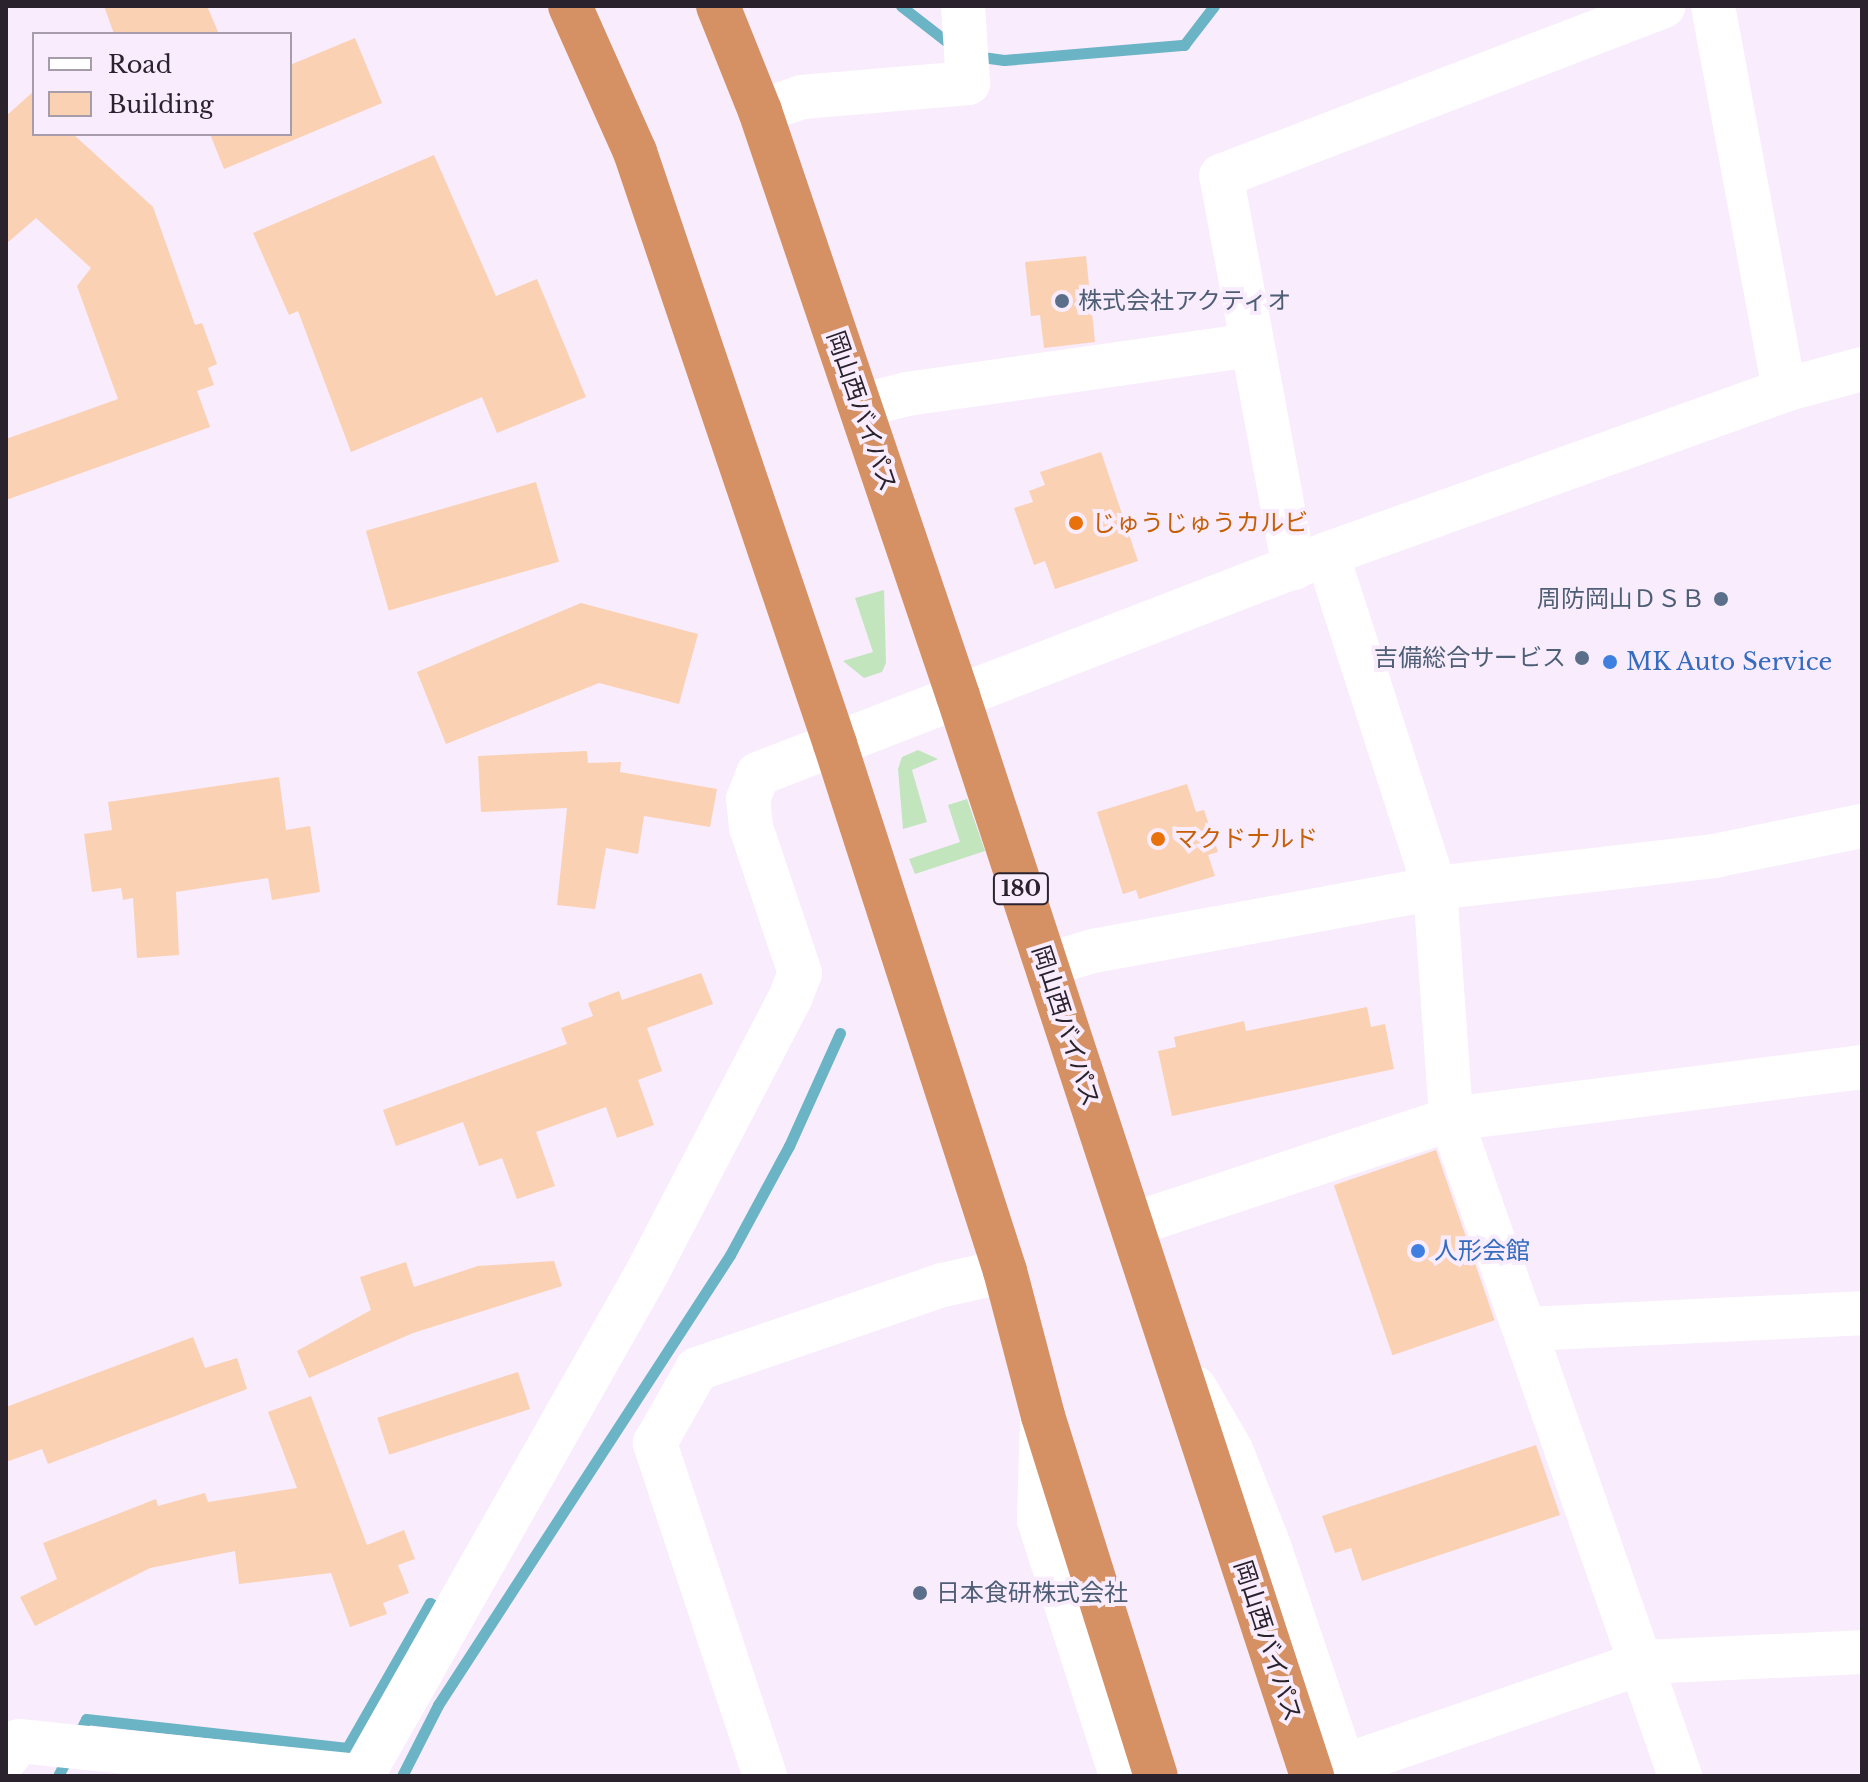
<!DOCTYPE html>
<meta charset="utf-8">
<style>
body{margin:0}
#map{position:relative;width:1868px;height:1782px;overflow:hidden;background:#f8ecfd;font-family:"Libre Baskerville","Noto Sans JP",serif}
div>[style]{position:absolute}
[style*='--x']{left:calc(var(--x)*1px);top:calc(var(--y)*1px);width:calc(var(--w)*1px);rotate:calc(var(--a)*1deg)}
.green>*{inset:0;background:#c3e5be}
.stream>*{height:11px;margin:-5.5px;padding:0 5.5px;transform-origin:5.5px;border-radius:5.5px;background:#6bb4c6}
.building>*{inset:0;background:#fbd1b3;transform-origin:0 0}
.minor>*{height:44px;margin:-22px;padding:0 22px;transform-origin:22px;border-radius:22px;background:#fff}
.highway>*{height:44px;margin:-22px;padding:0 22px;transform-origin:22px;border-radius:22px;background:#d59164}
.dots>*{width:22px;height:22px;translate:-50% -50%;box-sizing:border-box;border:4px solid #f8ecfd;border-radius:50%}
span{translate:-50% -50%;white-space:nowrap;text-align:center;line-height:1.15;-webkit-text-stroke:8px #f8ecfd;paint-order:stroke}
.shield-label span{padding:2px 6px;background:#f8ecfd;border:2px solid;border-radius:6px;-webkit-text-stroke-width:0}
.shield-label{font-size:22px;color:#2a232d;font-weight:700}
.service-label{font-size:24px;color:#4e5e75}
.left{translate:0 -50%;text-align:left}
.right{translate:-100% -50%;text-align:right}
.street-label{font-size:24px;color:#2a232d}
.food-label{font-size:24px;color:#c56008}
.shop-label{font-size:24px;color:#366cbe}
.frame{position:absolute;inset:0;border:8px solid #2a232d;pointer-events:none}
.legend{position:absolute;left:32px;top:32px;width:260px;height:104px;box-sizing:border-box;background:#f8ecfd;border:2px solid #a69caa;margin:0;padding:10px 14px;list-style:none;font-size:24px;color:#2a232d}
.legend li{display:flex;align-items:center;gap:16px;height:40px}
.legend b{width:40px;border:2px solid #a69caa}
</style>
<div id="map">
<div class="green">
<i style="clip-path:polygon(884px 590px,886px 663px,882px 672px,864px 678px,843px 661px,873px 652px,855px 598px)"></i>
<i style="clip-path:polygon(918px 750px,938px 759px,912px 770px,927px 822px,903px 829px,898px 769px,902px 757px)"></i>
<i style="clip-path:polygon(967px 799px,985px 851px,915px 874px,909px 859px,960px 842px,948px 805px)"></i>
</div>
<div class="stream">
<i style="--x:901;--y:6;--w:68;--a:37.9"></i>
<i style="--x:975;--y:56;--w:29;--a:8"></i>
<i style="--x:1004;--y:60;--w:181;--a:-4.8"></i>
<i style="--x:1184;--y:45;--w:49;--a:-52.4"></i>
<i style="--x:77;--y:1737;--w:20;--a:-63"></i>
<i style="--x:86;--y:1719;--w:263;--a:6.3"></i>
<i style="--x:347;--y:1748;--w:167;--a:-60.2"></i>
<i style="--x:430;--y:1603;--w:17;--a:28"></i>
<i style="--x:58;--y:1776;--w:22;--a:-63"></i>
<i style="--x:402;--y:1776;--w:80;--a:-63.1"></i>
<i style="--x:438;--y:1705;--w:536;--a:-57.02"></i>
<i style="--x:730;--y:1255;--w:124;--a:-61.6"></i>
<i style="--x:789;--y:1146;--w:124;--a:-65.7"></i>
</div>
<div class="building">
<i style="clip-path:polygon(104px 6px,207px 6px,219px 34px,114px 34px)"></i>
<i style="clip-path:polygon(355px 38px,382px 103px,224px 169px,210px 134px,290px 134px,290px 65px)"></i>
<i style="clip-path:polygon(34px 91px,34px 134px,73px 134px,153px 207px,195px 325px,202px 323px,217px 364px,208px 368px,214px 385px,197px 391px,210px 427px,6px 500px,6px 439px,118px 399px,77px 286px,91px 268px,36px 218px,6px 244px,6px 116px)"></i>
<i style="clip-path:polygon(434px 155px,496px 296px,537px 279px,586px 397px,497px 433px,482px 397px,351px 452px,298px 311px,289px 315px,253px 233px)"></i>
<i style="clip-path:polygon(1086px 256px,1095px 342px,1044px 348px,1040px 315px,1031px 316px,1025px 262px)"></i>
<i style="clip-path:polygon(1101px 452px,1138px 561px,1055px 589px,1045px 561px,1034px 565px,1014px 508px,1033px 502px,1029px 491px,1045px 485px,1040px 472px)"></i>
<i style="left:536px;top:482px;width:83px;height:177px;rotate:74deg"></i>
<i style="clip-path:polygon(581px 603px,698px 634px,679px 704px,599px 683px,446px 744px,417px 672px)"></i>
<i style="clip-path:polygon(587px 751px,588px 763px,621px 762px,620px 772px,717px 789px,710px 827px,644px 816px,638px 854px,606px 848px,595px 909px,557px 905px,567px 808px,481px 812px,478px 756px)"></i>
<i style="clip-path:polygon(279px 777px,286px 830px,310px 826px,320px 892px,272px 900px,268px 878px,176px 892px,179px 955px,137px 958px,133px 898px,123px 900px,121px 888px,92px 892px,84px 834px,112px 830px,108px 802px)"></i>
<i style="clip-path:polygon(1187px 784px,1196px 812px,1204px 810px,1218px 852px,1208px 855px,1215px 876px,1139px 899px,1136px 890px,1123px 894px,1097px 812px)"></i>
<i style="clip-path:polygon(701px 973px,713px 1004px,647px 1028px,662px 1071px,638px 1080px,654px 1125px,617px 1138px,606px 1107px,536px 1132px,555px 1186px,517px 1199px,502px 1158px,479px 1166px,463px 1122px,396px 1146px,383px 1110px,567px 1044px,561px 1028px,593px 1016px,588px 1003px,619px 991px,622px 1000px)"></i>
<i style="clip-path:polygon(1367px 1007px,1371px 1027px,1385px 1024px,1394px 1069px,1172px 1116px,1158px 1051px,1176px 1047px,1174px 1037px,1244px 1021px,1246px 1031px)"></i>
<i style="left:1436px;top:1150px;width:180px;height:108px;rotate:71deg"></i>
<i style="clip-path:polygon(554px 1261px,562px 1286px,413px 1333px,309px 1378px,297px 1351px,371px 1310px,360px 1277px,406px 1262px,414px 1287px,478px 1266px)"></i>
<i style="clip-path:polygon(193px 1337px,205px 1368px,237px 1358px,247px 1389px,48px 1464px,42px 1449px,6px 1462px,6px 1407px)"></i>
<i style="left:518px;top:1372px;width:39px;height:148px;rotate:72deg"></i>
<i style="clip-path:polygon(311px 1396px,367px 1545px,404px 1530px,415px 1559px,398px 1565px,409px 1593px,383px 1603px,387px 1614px,350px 1627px,331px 1573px,239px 1584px,235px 1551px,150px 1568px,35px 1626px,20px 1597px,57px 1579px,43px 1543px,156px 1499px,158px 1506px,205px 1493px,208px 1502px,297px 1488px,268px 1412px)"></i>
<i style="clip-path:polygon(1536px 1445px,1560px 1515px,1362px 1581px,1351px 1548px,1335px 1553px,1322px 1516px)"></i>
</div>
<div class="minor">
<i style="--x:1713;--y:6;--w:391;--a:79.5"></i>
<i style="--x:760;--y:111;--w:44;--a:-18.4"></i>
<i style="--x:802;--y:97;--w:167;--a:-4.8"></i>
<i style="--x:968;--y:83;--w:77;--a:-93.7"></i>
<i style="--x:860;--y:406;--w:49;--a:-14.3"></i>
<i style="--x:907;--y:394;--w:348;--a:-8.1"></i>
<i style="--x:1327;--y:554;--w:351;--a:72.1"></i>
<i style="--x:1435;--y:888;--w:232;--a:86"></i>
<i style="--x:1451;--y:1119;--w:696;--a:70.78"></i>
<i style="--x:1294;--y:568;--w:399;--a:-100.5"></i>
<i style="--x:1221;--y:176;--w:474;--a:-21"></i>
<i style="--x:1046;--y:965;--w:49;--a:-16.6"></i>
<i style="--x:1093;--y:951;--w:348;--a:-10.4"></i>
<i style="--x:1435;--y:888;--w:281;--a:-6.5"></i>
<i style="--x:1714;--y:856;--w:151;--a:-11.5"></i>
<i style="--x:1131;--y:1225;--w:337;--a:-18.3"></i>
<i style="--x:1451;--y:1119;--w:414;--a:-7.2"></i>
<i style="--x:1528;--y:1329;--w:334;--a:-2.7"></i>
<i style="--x:1195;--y:1388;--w:72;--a:59.9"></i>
<i style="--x:1231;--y:1450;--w:103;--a:68.4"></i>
<i style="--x:1269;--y:1546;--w:243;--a:71.3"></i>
<i style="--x:1042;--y:1422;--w:98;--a:91.8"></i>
<i style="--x:1039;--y:1520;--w:269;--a:72.2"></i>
<i style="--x:6;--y:1758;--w:21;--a:-53"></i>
<i style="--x:19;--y:1741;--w:338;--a:5.9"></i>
<i style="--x:1344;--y:1766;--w:318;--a:-19.1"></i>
<i style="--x:1644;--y:1662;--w:218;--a:-2.6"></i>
<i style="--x:362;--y:1776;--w:578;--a:-60.46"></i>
<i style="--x:647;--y:1273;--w:312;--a:-62.5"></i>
<i style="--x:791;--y:996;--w:25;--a:-69"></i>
<i style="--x:800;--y:973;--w:154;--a:-108.6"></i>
<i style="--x:751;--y:827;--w:28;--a:-96"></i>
<i style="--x:748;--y:799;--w:27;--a:-68"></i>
<i style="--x:758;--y:774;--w:610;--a:-21.14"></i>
<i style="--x:1327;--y:554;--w:486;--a:-19.7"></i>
<i style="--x:1784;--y:390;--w:81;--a:-15.1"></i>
<i style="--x:765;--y:1776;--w:351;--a:-108.3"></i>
<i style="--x:655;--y:1443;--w:85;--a:-60.4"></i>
<i style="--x:697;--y:1369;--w:260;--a:-18.9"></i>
<i style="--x:943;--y:1285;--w:64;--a:-12.7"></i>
</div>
<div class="highway">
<i style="--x:570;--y:6;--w:160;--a:66"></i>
<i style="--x:635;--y:152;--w:625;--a:71.33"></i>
<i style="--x:835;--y:744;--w:554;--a:72.12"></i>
<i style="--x:1005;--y:1271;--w:150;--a:75.3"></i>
<i style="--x:1043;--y:1416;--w:377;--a:72.6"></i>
<i style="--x:718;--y:6;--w:113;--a:68.2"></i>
<i style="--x:760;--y:111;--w:618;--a:71.3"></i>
<i style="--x:958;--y:696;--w:1137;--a:71.85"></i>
</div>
<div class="dots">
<i style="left:1062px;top:301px;background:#5c6f8a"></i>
<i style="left:1076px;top:523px;background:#e8710a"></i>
<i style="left:1721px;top:599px;background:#5c6f8a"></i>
<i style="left:1582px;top:658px;background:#5c6f8a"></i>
<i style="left:1610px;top:662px;background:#3f7fe0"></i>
<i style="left:1158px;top:839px;background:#e8710a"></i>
<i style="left:1418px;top:1251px;background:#3f7fe0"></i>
<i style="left:920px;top:1593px;background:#5c6f8a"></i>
</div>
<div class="shield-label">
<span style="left:1021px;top:889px">180</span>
</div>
<div class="service-label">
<span class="left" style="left:1078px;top:301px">株式会社アクティオ</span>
<span class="right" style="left:1705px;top:599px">周防岡山ＤＳＢ</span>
<span class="right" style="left:1566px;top:658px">吉備総合サービス</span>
<span class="left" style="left:936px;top:1593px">日本食研株式会社</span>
</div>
<div class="street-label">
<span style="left:862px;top:411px;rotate:71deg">岡山西バイパス</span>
<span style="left:1066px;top:1026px;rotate:72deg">岡山西バイパス</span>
<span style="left:1268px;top:1641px;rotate:72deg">岡山西バイパス</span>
</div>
<div class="food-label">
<span class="left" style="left:1092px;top:523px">じゅうじゅうカルビ</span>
<span class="left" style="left:1174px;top:839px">マクドナルド</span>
</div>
<div class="shop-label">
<span class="left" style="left:1626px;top:662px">MK Auto Service</span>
<span class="left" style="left:1434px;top:1251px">人形会館</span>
</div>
<div class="frame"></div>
<ul class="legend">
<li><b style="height:10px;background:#fff"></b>Road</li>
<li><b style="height:22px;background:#fbd1b3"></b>Building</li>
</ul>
</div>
